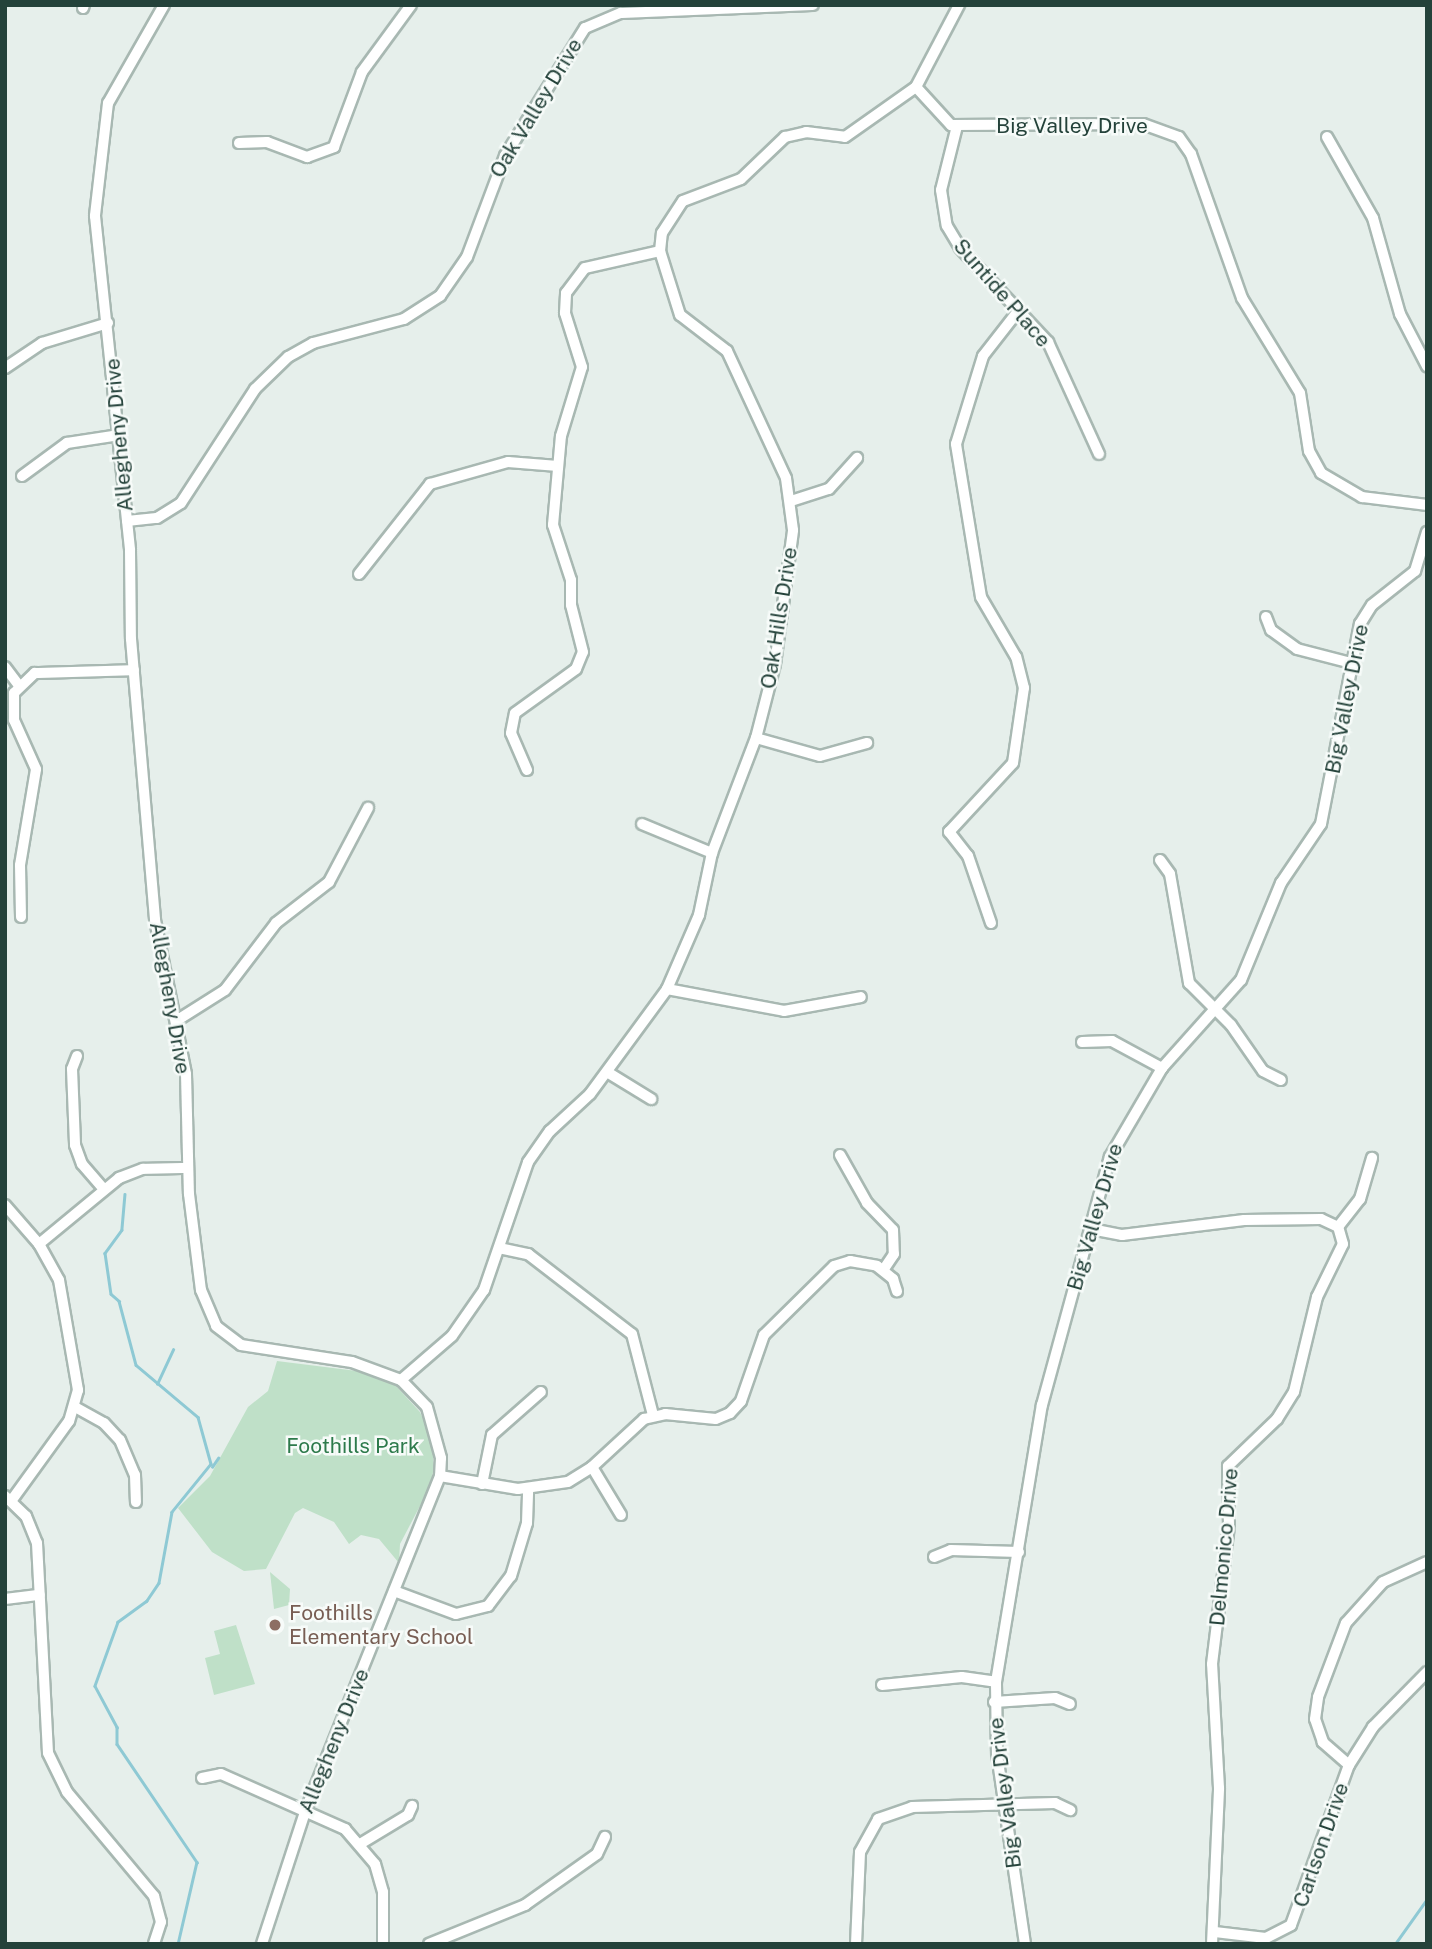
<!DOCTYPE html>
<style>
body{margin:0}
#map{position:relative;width:1432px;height:1949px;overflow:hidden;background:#e6efeb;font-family:"Public Sans",sans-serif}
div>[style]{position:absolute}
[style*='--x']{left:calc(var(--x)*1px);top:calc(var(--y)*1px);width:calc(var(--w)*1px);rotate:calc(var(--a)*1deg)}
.green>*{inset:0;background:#bfe0c8}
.stream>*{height:2.5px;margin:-1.25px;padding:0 1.25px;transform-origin:1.25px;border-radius:1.25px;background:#8ec9d4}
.roads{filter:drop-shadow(2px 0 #a8b8b2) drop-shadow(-2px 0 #a8b8b2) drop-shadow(0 2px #a8b8b2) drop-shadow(0 -2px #a8b8b2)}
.minor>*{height:10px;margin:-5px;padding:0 5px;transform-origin:5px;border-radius:5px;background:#fff}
.dots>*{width:19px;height:19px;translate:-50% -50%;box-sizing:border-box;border:4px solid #f7fbf9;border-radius:50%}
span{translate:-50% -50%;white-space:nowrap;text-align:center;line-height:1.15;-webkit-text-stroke:5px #f7fbf9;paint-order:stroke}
.street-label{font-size:21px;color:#24423a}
.park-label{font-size:21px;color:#2d7a4b}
.education-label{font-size:21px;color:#785e54}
.left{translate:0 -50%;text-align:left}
.frame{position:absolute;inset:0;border:7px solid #24423a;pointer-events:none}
</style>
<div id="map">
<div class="green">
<i style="clip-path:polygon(277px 1361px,365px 1372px,395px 1385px,420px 1412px,431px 1436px,434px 1466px,431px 1485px,400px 1544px,399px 1563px,379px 1539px,361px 1535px,349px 1544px,334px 1522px,303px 1508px,295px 1513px,266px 1569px,244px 1571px,212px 1552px,178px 1508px,210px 1476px,248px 1407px,268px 1391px)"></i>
<i style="clip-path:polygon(270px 1572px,290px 1589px,289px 1605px,274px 1609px)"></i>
<i style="clip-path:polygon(236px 1625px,255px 1684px,214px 1695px,205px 1658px,220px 1654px,214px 1631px)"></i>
</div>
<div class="stream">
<i style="--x:125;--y:1194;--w:36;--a:95"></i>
<i style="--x:122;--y:1230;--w:29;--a:126"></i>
<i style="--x:105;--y:1253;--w:41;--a:81.7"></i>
<i style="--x:111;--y:1294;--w:11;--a:41"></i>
<i style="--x:119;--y:1301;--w:66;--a:75.1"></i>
<i style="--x:136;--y:1365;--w:81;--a:40"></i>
<i style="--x:198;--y:1417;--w:49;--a:74.5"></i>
<i style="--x:211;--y:1464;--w:62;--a:129.1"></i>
<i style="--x:172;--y:1512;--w:72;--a:100.4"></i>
<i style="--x:159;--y:1583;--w:22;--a:124"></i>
<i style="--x:147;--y:1601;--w:36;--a:144"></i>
<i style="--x:118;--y:1622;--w:68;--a:109.8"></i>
<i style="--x:95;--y:1686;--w:47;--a:61.8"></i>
<i style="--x:117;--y:1727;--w:17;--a:90"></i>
<i style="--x:117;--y:1744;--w:143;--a:55.9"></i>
<i style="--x:197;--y:1862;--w:84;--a:103"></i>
<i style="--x:157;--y:1384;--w:38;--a:-65"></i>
<i style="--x:212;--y:1467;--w:11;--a:-56"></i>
<i style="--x:1395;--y:1944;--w:55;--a:-54.6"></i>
</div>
<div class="roads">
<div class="minor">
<i style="--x:164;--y:5;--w:113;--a:119.7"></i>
<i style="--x:108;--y:103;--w:114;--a:96.6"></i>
<i style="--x:95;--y:216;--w:336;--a:84"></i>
<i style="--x:130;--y:550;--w:89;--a:89.4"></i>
<i style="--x:131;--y:639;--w:282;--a:85.1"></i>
<i style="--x:155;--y:920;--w:157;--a:78.6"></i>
<i style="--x:186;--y:1074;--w:120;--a:88.6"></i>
<i style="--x:189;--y:1194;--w:97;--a:82.9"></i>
<i style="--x:201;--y:1290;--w:39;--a:67"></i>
<i style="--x:216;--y:1326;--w:31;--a:37"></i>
<i style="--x:241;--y:1345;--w:112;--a:8.7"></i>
<i style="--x:352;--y:1362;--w:52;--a:20.2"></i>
<i style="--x:401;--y:1380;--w:37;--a:46"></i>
<i style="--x:427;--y:1407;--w:53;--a:74.6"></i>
<i style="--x:441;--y:1458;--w:18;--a:93"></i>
<i style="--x:440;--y:1476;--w:359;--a:111.9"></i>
<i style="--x:306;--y:1809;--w:142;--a:108.1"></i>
<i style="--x:83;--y:8;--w:3;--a:-72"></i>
<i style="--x:916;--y:87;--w:52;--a:47.4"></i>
<i style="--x:951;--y:125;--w:192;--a:-0.3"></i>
<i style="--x:1143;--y:124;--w:38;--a:20"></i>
<i style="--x:1179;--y:137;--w:21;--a:55"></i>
<i style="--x:1191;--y:154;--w:153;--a:70.5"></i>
<i style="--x:1242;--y:298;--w:111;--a:58.6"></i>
<i style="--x:1300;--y:393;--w:59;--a:81.2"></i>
<i style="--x:1309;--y:451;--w:25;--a:61"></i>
<i style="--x:1321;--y:473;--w:48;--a:30.3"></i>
<i style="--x:1362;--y:497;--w:65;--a:7"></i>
<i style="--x:957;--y:126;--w:66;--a:104"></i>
<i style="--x:941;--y:190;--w:36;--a:81"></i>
<i style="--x:947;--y:226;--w:26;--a:59"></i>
<i style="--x:960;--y:248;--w:129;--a:46.9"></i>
<i style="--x:1048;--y:342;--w:123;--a:65.5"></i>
<i style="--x:1327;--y:137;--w:93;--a:60.4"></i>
<i style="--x:1373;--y:218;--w:100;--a:74.3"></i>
<i style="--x:1400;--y:314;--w:59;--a:62.6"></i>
<i style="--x:239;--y:143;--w:28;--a:-2"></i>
<i style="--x:267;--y:142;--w:43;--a:20.6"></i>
<i style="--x:307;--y:157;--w:29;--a:-20"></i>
<i style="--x:334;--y:147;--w:80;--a:-69.5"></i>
<i style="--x:362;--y:72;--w:83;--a:-53.8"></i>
<i style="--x:5;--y:368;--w:45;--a:-34"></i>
<i style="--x:42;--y:343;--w:69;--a:-16.9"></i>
<i style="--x:22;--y:476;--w:56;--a:-36.3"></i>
<i style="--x:67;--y:443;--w:53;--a:-8.7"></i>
<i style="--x:791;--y:501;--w:40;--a:-18"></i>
<i style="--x:829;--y:489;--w:42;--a:-47.9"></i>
<i style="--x:127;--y:521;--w:30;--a:-6"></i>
<i style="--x:157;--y:518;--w:28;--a:-32"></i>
<i style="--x:181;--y:503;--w:136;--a:-57"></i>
<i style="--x:255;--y:389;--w:46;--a:-44.1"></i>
<i style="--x:288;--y:357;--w:29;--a:-29"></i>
<i style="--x:313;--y:343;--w:94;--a:-14.8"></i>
<i style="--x:404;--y:319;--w:43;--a:-32.6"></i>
<i style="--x:440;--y:296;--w:47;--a:-55.3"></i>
<i style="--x:467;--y:257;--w:108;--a:-69.4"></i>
<i style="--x:505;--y:156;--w:151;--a:-58"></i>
<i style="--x:585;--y:28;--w:39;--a:-23"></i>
<i style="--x:621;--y:13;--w:192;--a:-2.4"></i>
<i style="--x:359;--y:574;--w:115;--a:-51.7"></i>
<i style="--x:430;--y:484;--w:81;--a:-15.8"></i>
<i style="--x:508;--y:462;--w:50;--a:4.6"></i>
<i style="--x:1266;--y:617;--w:14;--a:69"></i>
<i style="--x:1271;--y:630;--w:32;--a:36"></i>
<i style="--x:1297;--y:649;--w:56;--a:14.5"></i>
<i style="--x:5;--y:667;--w:21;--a:53"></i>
<i style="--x:756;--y:738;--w:66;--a:15.7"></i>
<i style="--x:820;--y:756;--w:49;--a:-15.5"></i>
<i style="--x:527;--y:770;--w:40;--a:-113.4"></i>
<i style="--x:511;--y:733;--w:20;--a:-79"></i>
<i style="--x:515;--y:713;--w:75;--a:-35.8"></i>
<i style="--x:576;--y:669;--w:18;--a:-68"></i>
<i style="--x:583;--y:652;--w:49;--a:-104.3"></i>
<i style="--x:571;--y:605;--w:25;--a:-90"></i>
<i style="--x:571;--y:580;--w:58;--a:-108.1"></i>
<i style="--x:553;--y:525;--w:89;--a:-84.9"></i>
<i style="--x:561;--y:436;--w:72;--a:-73.1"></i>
<i style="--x:582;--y:367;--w:57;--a:-107.5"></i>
<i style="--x:565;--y:313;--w:20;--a:-87"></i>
<i style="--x:566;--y:293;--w:31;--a:-53"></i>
<i style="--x:585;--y:268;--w:77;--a:-12.8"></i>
<i style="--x:642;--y:824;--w:76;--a:22.5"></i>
<i style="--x:1160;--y:860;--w:17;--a:54"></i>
<i style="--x:1170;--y:874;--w:111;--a:80.1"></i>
<i style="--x:1189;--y:983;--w:59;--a:45"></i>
<i style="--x:1231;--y:1025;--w:56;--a:55.2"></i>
<i style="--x:1263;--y:1071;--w:20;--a:27"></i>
<i style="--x:21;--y:917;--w:52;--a:-91.1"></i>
<i style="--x:20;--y:865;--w:97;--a:-80.5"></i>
<i style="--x:36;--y:769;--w:54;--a:-114.2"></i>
<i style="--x:14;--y:720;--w:27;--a:-90"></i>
<i style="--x:14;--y:693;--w:29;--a:-44"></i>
<i style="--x:35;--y:673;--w:99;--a:-1.7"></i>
<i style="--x:991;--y:923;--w:71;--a:-108.9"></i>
<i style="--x:968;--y:856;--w:31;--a:-128"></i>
<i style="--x:949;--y:832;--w:94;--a:-47.2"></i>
<i style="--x:1013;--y:763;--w:76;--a:-81.7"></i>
<i style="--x:1024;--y:688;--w:32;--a:-104"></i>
<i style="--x:1016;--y:657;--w:69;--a:-120.3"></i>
<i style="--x:981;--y:597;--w:155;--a:-99.3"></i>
<i style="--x:956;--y:444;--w:92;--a:-72.9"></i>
<i style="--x:983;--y:356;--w:58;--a:-52"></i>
<i style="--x:667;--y:989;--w:119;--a:10.6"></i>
<i style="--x:784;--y:1011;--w:78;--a:-10.3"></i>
<i style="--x:176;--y:1021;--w:58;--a:-32.3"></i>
<i style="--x:225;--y:990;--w:84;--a:-52.7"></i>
<i style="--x:276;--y:923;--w:67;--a:-37.7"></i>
<i style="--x:329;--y:882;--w:84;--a:-62.2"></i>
<i style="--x:1082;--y:1042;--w:30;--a:-2"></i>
<i style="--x:1112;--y:1041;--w:57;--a:28.4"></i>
<i style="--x:77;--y:1056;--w:14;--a:111"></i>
<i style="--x:72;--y:1069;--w:76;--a:87.7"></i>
<i style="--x:75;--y:1145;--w:20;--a:70"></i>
<i style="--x:82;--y:1164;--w:33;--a:49"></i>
<i style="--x:607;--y:1072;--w:52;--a:31.5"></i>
<i style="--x:840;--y:1155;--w:55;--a:60.6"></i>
<i style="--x:867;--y:1203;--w:37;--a:46"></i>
<i style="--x:893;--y:1230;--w:24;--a:88"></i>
<i style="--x:894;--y:1254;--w:18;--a:124"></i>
<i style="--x:5;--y:1205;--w:52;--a:48.9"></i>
<i style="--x:39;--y:1244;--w:41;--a:60.9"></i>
<i style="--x:59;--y:1280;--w:112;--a:80.2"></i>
<i style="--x:78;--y:1390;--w:32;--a:106"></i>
<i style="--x:69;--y:1421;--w:99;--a:125.9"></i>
<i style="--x:1091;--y:1229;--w:32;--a:11"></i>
<i style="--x:1122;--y:1235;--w:123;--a:-7"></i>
<i style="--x:1244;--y:1220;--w:77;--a:-0.7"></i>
<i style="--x:1321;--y:1219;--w:19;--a:25"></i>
<i style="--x:39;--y:1244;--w:104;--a:-39.5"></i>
<i style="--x:119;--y:1178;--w:26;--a:-21"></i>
<i style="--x:143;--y:1169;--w:45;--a:-1.3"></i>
<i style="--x:499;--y:1248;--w:30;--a:12"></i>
<i style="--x:528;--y:1254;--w:131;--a:37.6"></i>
<i style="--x:632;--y:1334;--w:84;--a:75.5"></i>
<i style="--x:401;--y:1380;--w:67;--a:-40.8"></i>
<i style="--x:452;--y:1336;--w:56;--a:-55.2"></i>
<i style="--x:484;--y:1290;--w:135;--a:-71"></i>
<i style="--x:528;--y:1162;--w:38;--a:-55"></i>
<i style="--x:550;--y:1131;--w:54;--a:-42.8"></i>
<i style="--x:590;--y:1094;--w:130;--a:-53.7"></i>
<i style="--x:667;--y:989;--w:81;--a:-66.6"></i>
<i style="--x:699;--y:915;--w:63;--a:-78.2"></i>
<i style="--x:712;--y:853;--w:123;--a:-69.1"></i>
<i style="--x:756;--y:738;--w:76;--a:-75.6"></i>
<i style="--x:775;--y:664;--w:135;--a:-82.3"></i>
<i style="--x:793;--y:530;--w:52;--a:-97.7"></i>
<i style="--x:786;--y:478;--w:140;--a:-114.9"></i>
<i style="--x:727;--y:351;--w:59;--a:-142.5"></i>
<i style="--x:680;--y:315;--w:67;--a:-107.4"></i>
<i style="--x:660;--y:251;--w:18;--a:-84"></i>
<i style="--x:662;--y:233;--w:38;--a:-57"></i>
<i style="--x:683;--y:201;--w:62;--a:-20.8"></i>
<i style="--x:741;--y:179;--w:61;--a:-43.7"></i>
<i style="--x:785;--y:137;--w:22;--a:-13"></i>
<i style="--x:806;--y:132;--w:39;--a:7"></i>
<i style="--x:845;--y:137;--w:87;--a:-35.2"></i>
<i style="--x:916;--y:87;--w:93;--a:-62.3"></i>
<i style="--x:75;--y:1407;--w:33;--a:29"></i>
<i style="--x:104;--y:1423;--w:23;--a:47"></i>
<i style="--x:120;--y:1440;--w:38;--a:67"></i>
<i style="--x:135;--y:1475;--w:27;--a:88"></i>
<i style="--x:592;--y:1467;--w:56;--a:58.9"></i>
<i style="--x:440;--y:1476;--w:79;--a:9.5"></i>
<i style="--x:518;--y:1489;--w:50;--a:-8"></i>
<i style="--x:568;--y:1482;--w:28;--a:-32"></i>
<i style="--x:592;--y:1467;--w:71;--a:-42.7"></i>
<i style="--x:644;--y:1419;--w:22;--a:-13"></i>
<i style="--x:665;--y:1414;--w:51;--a:5.6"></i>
<i style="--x:716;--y:1419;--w:15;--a:-23"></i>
<i style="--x:730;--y:1413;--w:16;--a:-47"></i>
<i style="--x:741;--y:1401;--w:70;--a:-70.8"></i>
<i style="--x:764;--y:1335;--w:98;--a:-44.6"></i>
<i style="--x:834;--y:1266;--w:17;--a:-17"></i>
<i style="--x:850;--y:1261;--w:27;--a:10"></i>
<i style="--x:877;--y:1266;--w:21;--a:39"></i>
<i style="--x:893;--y:1279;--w:13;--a:72"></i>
<i style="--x:482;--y:1484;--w:50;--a:-78.5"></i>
<i style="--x:492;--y:1435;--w:65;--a:-41.3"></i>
<i style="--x:5;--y:1496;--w:29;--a:44"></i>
<i style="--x:26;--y:1516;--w:29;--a:68"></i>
<i style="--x:37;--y:1543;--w:210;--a:87"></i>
<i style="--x:48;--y:1753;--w:43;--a:64"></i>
<i style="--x:67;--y:1792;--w:136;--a:50.1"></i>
<i style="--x:154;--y:1896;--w:27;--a:75"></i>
<i style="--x:161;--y:1922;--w:23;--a:108"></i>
<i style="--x:934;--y:1557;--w:18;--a:-22"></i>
<i style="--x:951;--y:1550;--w:68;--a:1.7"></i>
<i style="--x:394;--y:1591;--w:66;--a:20.4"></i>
<i style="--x:456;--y:1614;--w:33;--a:-14"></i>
<i style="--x:488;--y:1606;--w:38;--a:-53"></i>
<i style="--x:511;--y:1576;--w:55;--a:-73.2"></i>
<i style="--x:527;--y:1523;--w:34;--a:-88"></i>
<i style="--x:5;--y:1599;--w:35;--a:-7"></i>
<i style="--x:882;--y:1685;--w:80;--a:-5.7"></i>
<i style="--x:962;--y:1677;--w:34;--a:8"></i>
<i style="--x:994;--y:1702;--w:61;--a:-3.8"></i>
<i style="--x:1055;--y:1698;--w:16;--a:22"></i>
<i style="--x:1349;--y:1765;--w:35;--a:-139"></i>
<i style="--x:1323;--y:1742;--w:24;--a:-109"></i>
<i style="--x:1315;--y:1719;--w:22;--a:-82"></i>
<i style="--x:1318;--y:1697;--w:79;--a:-69.3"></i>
<i style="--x:1346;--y:1623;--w:55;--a:-47.9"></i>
<i style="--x:1383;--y:1582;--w:48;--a:-24.4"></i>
<i style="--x:202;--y:1778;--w:19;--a:-12"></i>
<i style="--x:221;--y:1774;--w:136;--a:23.9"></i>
<i style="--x:345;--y:1829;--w:46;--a:49.4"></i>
<i style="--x:375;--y:1864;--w:29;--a:74"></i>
<i style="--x:383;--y:1892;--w:52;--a:90"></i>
<i style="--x:360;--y:1844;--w:56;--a:-31.1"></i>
<i style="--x:408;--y:1815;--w:10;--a:-66"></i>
<i style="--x:1215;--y:1932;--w:51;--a:6.7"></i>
<i style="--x:1266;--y:1938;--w:28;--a:-27"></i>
<i style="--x:1291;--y:1925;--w:170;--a:-70.1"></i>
<i style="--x:1349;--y:1765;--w:45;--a:-57.7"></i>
<i style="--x:1373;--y:1727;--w:77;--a:-45.5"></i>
<i style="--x:429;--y:1944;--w:104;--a:-22.1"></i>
<i style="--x:525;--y:1905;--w:88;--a:-35.3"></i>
<i style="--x:597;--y:1854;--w:19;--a:-65"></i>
<i style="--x:856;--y:1944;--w:92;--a:-87.5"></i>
<i style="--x:860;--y:1852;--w:38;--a:-61"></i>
<i style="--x:878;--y:1819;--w:36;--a:-19"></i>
<i style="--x:912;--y:1807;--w:143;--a:-1.6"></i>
<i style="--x:1055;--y:1803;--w:17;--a:25"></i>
<i style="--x:1025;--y:1944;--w:191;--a:-98.4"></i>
<i style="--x:997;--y:1755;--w:73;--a:-90.8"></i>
<i style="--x:996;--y:1682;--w:281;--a:-80.6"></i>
<i style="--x:1042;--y:1405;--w:257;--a:-74.7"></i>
<i style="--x:1110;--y:1157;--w:103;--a:-59.7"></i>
<i style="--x:1162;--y:1068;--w:118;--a:-48.1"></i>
<i style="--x:1241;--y:980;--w:105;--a:-67.6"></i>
<i style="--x:1281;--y:883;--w:71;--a:-55.9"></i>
<i style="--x:1321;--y:824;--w:204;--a:-79"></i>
<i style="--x:1360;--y:624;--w:22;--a:-58"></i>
<i style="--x:1372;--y:605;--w:55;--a:-38.3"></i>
<i style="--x:1415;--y:571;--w:41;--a:-72.9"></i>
<i style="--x:1212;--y:1944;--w:156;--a:-87.4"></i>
<i style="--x:1219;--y:1788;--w:124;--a:-93.2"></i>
<i style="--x:1212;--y:1664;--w:139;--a:-83"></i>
<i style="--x:1229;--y:1526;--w:60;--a:-91"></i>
<i style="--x:1228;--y:1466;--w:68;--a:-43.8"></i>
<i style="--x:1277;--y:1419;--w:32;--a:-58"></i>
<i style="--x:1294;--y:1392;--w:98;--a:-76.4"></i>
<i style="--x:1317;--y:1297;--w:59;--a:-63.9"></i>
<i style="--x:1343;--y:1244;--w:18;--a:-106"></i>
<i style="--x:1338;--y:1227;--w:36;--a:-52"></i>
<i style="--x:1360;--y:1199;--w:43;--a:-73.7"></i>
</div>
</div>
<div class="dots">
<i style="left:275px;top:1625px;background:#8d6e63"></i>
</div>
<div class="street-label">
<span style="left:536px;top:108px;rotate:-59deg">Oak Valley Drive</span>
<span style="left:1072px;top:126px">Big Valley Drive</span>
<span style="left:1002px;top:293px;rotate:49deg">Suntide Place</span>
<span style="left:119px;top:435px;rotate:-95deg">Allegheny Drive</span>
<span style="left:779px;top:618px;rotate:-81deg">Oak Hills Drive</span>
<span style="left:1347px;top:699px;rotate:-79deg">Big Valley Drive</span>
<span style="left:170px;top:998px;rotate:80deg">Allegheny Drive</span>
<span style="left:1095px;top:1217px;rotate:-74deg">Big Valley Drive</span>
<span style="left:1224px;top:1547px;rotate:-85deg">Delmonico Drive</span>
<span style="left:334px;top:1741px;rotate:-68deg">Allegheny Drive</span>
<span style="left:1005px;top:1793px;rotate:-97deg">Big Valley Drive</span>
<span style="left:1321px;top:1845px;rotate:-71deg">Carlson Drive</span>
</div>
<div class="park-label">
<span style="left:353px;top:1446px">Foothills Park</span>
</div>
<div class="education-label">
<span class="left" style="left:289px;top:1625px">Foothills<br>Elementary School</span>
</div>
<div class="frame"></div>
</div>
